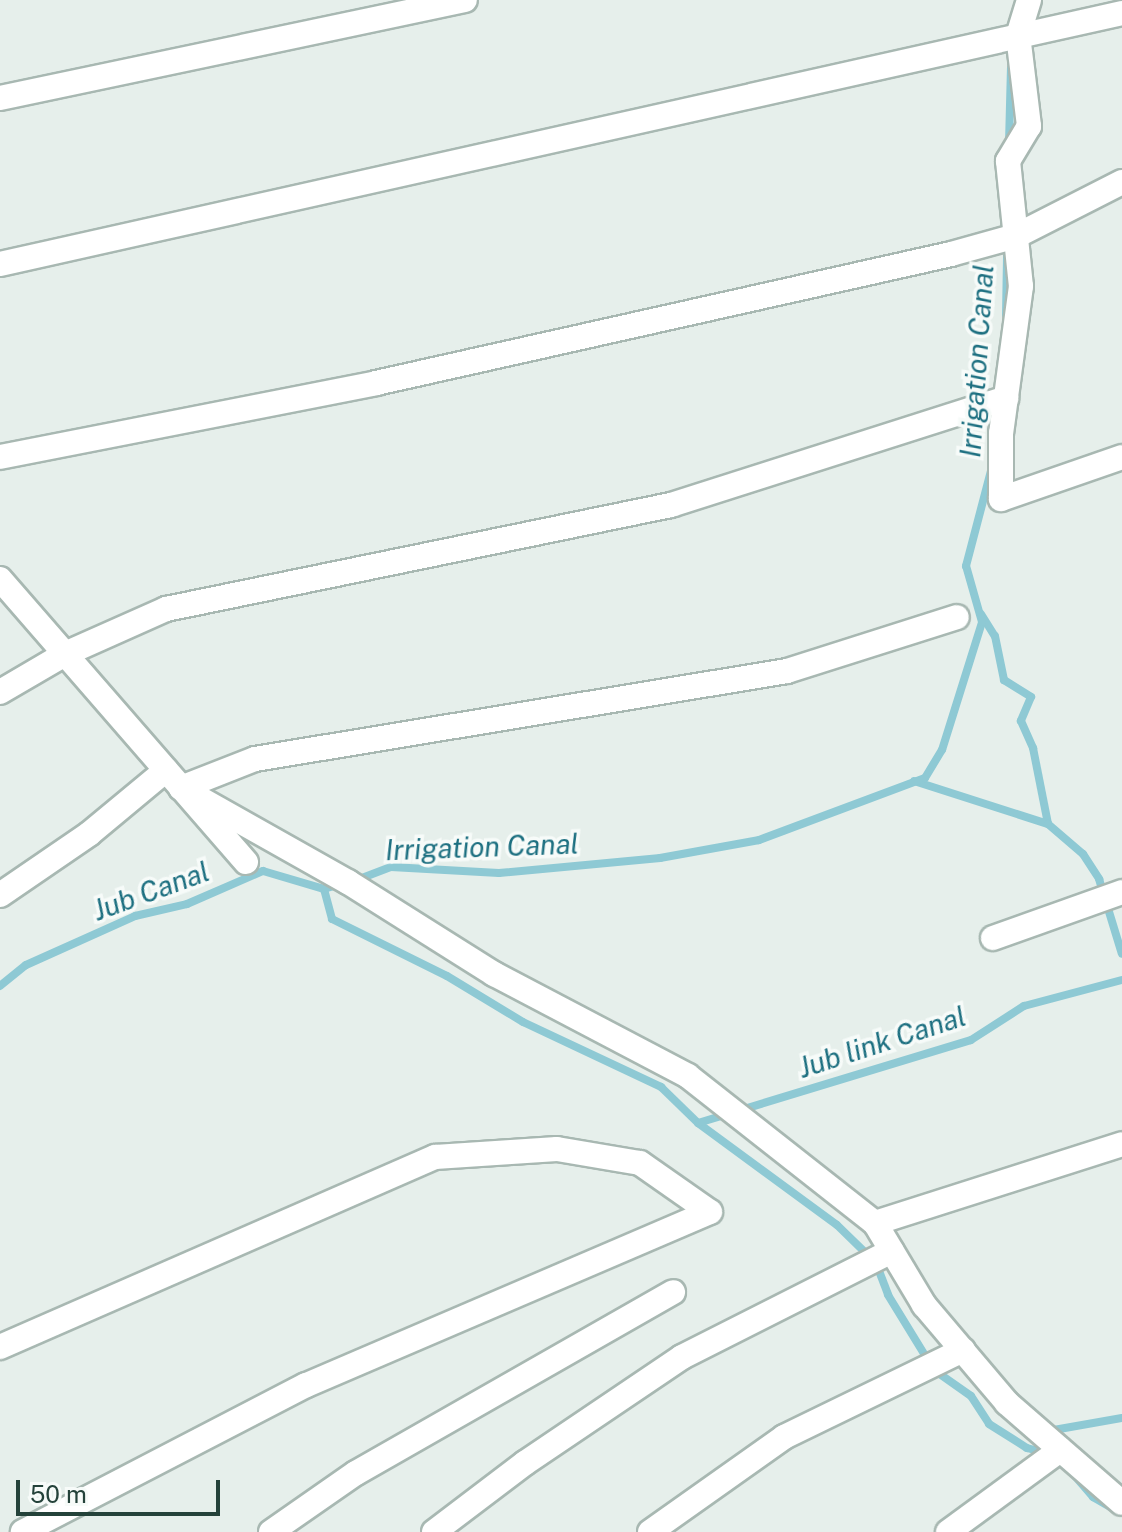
<!DOCTYPE html>
<style>
body{margin:0}
#map{position:relative;width:1122px;height:1532px;overflow:hidden;background:#e6efeb;font-family:"Public Sans",sans-serif}
div>[style]{position:absolute}
[style*='--x']{left:calc(var(--x)*1px);top:calc(var(--y)*1px);width:calc(var(--w)*1px);rotate:calc(var(--a)*1deg)}
.stream>*{height:8px;margin:-4px;padding:0 4px;transform-origin:4px;border-radius:4px;background:#8ec9d4}
.roads{filter:drop-shadow(2px 0 #a8b8b2) drop-shadow(-2px 0 #a8b8b2) drop-shadow(0 2px #a8b8b2) drop-shadow(0 -2px #a8b8b2)}
.minor>*{height:24px;margin:-12px;padding:0 12px;transform-origin:12px;border-radius:12px;background:#fff}
span{translate:-50% -50%;white-space:nowrap;text-align:center;line-height:1.15;-webkit-text-stroke:7px #f7fbf9;paint-order:stroke}
.water-label{font-size:28px;color:#1c6f80;font-style:italic}
.scale{position:absolute;left:16px;top:1480px;width:204px;height:36px;box-sizing:border-box;border:4px solid #24423a;border-top:0;padding-left:10px;font-size:24px;line-height:28px;white-space:nowrap;color:#24423a;-webkit-text-stroke:6px #f7fbf9;paint-order:stroke}
</style>
<div id="map">
<div class="stream">
<i style="--x:1009;--y:143;--w:75;--a:-88.5"></i>
<i style="--x:1006;--y:315;--w:59;--a:-89"></i>
<i style="--x:981;--y:614;--w:26;--a:58"></i>
<i style="--x:995;--y:636;--w:45;--a:78.4"></i>
<i style="--x:1004;--y:680;--w:32;--a:32"></i>
<i style="--x:1031;--y:697;--w:26;--a:113"></i>
<i style="--x:1021;--y:721;--w:30;--a:66"></i>
<i style="--x:1033;--y:748;--w:77;--a:78.8"></i>
<i style="--x:914;--y:781;--w:141;--a:17.8"></i>
<i style="--x:1048;--y:824;--w:46;--a:40.6"></i>
<i style="--x:1083;--y:854;--w:30;--a:57"></i>
<i style="--x:1099;--y:879;--w:78;--a:73"></i>
<i style="--x:354;--y:881;--w:40;--a:-21"></i>
<i style="--x:391;--y:867;--w:108;--a:3.2"></i>
<i style="--x:499;--y:873;--w:162;--a:-5.3"></i>
<i style="--x:660;--y:858;--w:101;--a:-10.3"></i>
<i style="--x:759;--y:840;--w:177;--a:-20.5"></i>
<i style="--x:925;--y:778;--w:33;--a:-59"></i>
<i style="--x:942;--y:750;--w:134;--a:-72.6"></i>
<i style="--x:982;--y:622;--w:58;--a:-105.9"></i>
<i style="--x:966;--y:566;--w:98;--a:-75.3"></i>
<i style="--x:341;--y:884;--w:18;--a:164"></i>
<i style="--x:324;--y:889;--w:31;--a:75"></i>
<i style="--x:332;--y:919;--w:128;--a:26.4"></i>
<i style="--x:447;--y:976;--w:89;--a:31.2"></i>
<i style="--x:523;--y:1022;--w:153;--a:25.2"></i>
<i style="--x:661;--y:1087;--w:52;--a:44.2"></i>
<i style="--x:698;--y:1123;--w:172;--a:36.3"></i>
<i style="--x:837;--y:1225;--w:54;--a:44.3"></i>
<i style="--x:876;--y:1263;--w:34;--a:69"></i>
<i style="--x:888;--y:1295;--w:88;--a:58.5"></i>
<i style="--x:934;--y:1370;--w:45;--a:35.1"></i>
<i style="--x:971;--y:1396;--w:33;--a:57"></i>
<i style="--x:989;--y:1424;--w:45;--a:32.3"></i>
<i style="--x:1027;--y:1448;--w:23;--a:15"></i>
<i style="--x:0;--y:986;--w:33;--a:-39"></i>
<i style="--x:26;--y:965;--w:120;--a:-24.2"></i>
<i style="--x:135;--y:916;--w:53;--a:-13"></i>
<i style="--x:187;--y:904;--w:83;--a:-23.5"></i>
<i style="--x:263;--y:871;--w:64;--a:16.4"></i>
<i style="--x:698;--y:1123;--w:285;--a:-16.9"></i>
<i style="--x:971;--y:1040;--w:63;--a:-32.7"></i>
<i style="--x:1024;--y:1006;--w:101;--a:-14.9"></i>
<i style="--x:1048;--y:1431;--w:75;--a:-10"></i>
<i style="--x:1074;--y:1475;--w:29;--a:49"></i>
<i style="--x:1093;--y:1497;--w:24;--a:30"></i>
</div>
<div class="roads">
<div class="minor">
<i style="--x:1029;--y:0;--w:37;--a:107"></i>
<i style="--x:1018;--y:35;--w:92;--a:83.1"></i>
<i style="--x:1029;--y:126;--w:41;--a:121"></i>
<i style="--x:1008;--y:161;--w:126;--a:84.1"></i>
<i style="--x:1021;--y:286;--w:148;--a:97.7"></i>
<i style="--x:1001;--y:433;--w:66;--a:90"></i>
<i style="--x:1001;--y:499;--w:128;--a:-19.1"></i>
<i style="--x:0;--y:98;--w:475;--a:-11.9"></i>
<i style="--x:0;--y:264;--w:1150;--a:-12.61"></i>
<i style="--x:0;--y:457;--w:383;--a:-11.1"></i>
<i style="--x:376;--y:383;--w:589;--a:-12.64"></i>
<i style="--x:951;--y:254;--w:67;--a:-15.5"></i>
<i style="--x:1016;--y:236;--w:119;--a:-27"></i>
<i style="--x:0;--y:579;--w:375;--a:49"></i>
<i style="--x:0;--y:692;--w:75;--a:-30.3"></i>
<i style="--x:65;--y:654;--w:111;--a:-24"></i>
<i style="--x:166;--y:609;--w:516;--a:-11.64"></i>
<i style="--x:671;--y:505;--w:352;--a:-17.7"></i>
<i style="--x:181;--y:788;--w:192;--a:29.4"></i>
<i style="--x:348;--y:882;--w:173;--a:32.2"></i>
<i style="--x:494;--y:974;--w:219;--a:27.7"></i>
<i style="--x:688;--y:1076;--w:238;--a:38.2"></i>
<i style="--x:875;--y:1223;--w:96;--a:59.1"></i>
<i style="--x:924;--y:1305;--w:128;--a:49.7"></i>
<i style="--x:1007;--y:1403;--w:152;--a:41"></i>
<i style="--x:181;--y:788;--w:79;--a:-21.4"></i>
<i style="--x:255;--y:759;--w:539;--a:-9.39"></i>
<i style="--x:787;--y:671;--w:178;--a:-17.6"></i>
<i style="--x:0;--y:895;--w:108;--a:-34.4"></i>
<i style="--x:89;--y:834;--w:100;--a:-39.7"></i>
<i style="--x:993;--y:938;--w:137;--a:-19.6"></i>
<i style="--x:875;--y:1223;--w:259;--a:-17.7"></i>
<i style="--x:0;--y:1347;--w:475;--a:-23.6"></i>
<i style="--x:435;--y:1157;--w:122;--a:-3.8"></i>
<i style="--x:557;--y:1149;--w:84;--a:9.6"></i>
<i style="--x:640;--y:1163;--w:85;--a:35"></i>
<i style="--x:710;--y:1212;--w:439;--a:156.8"></i>
<i style="--x:306;--y:1385;--w:319;--a:152.6"></i>
<i style="--x:271;--y:1532;--w:103;--a:-34.8"></i>
<i style="--x:356;--y:1473;--w:365;--a:-29.7"></i>
<i style="--x:434;--y:1532;--w:114;--a:-37.2"></i>
<i style="--x:525;--y:1463;--w:189;--a:-34"></i>
<i style="--x:682;--y:1357;--w:235;--a:-26.8"></i>
<i style="--x:650;--y:1532;--w:164;--a:-35.3"></i>
<i style="--x:784;--y:1437;--w:199;--a:-25.9"></i>
<i style="--x:948;--y:1532;--w:139;--a:-36.2"></i>
</div>
</div>
<div class="water-label">
<span style="left:977px;top:361px;rotate:-86deg">Irrigation Canal</span>
<span style="left:482px;top:847px;rotate:-2deg">Irrigation Canal</span>
<span style="left:151px;top:891px;rotate:-20deg">Jub Canal</span>
<span style="left:882px;top:1042px;rotate:-18deg">Jub link Canal</span>
</div>
<div class="scale">50 m</div>
</div>
